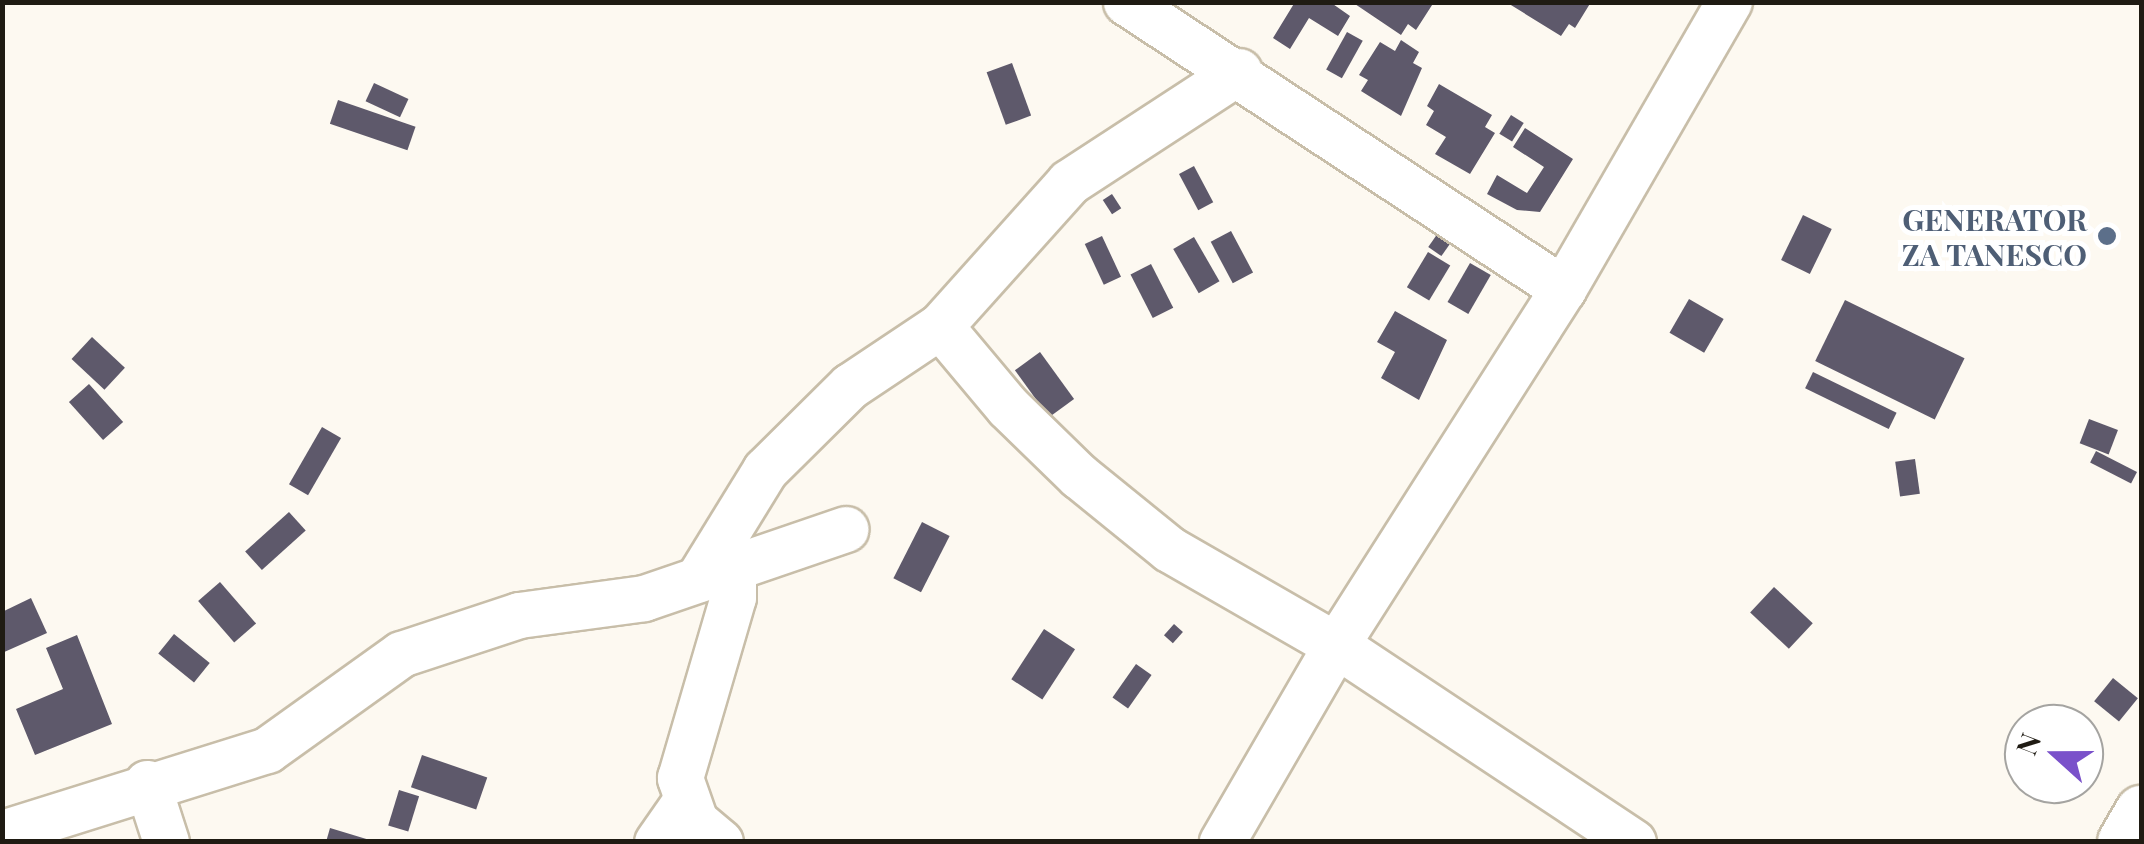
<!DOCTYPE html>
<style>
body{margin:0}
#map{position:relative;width:2144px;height:844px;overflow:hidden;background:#fdf9f1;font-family:"Playfair Display",serif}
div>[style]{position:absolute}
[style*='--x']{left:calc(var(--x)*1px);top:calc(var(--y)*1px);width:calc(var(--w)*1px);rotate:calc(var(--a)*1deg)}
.building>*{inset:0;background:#5e596b;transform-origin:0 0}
.roads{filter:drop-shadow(2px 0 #c8bea9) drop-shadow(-2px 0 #c8bea9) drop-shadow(0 2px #c8bea9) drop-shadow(0 -2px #c8bea9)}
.minor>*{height:45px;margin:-22.5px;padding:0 22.5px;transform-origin:22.5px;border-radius:22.5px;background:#fff}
.tertiary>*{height:55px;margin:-27.5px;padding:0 27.5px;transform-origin:27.5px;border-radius:27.5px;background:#fff}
.dots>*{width:28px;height:28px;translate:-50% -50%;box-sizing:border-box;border:5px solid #fff;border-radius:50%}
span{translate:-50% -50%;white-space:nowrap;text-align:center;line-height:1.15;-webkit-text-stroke:10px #fff;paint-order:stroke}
.service-label{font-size:30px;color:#4e5e75;font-weight:700}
.right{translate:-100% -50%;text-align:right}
.frame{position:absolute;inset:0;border:5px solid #1f1b13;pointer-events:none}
.north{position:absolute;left:2004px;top:704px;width:100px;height:100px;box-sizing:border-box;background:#fff;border:2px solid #a5a4a1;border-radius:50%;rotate:291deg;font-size:28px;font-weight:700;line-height:40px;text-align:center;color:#1f1b13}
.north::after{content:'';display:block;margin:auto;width:35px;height:45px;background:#7a51ca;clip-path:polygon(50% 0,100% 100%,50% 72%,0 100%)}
</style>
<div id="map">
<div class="building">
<i style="clip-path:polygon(1295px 2px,1330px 2px,1350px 16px,1338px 36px,1309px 18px,1290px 49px,1273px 38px)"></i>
<i style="clip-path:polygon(1352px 2px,1434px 2px,1416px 30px,1408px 24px,1401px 35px)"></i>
<i style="clip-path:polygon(1506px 2px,1591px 2px,1575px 28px,1569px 24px,1561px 36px)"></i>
<i style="left:1347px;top:32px;width:18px;height:43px;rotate:29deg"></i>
<i style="clip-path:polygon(1401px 40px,1419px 52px,1413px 63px,1422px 68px,1401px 116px,1361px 91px,1368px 80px,1359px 75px,1380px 42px,1395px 51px)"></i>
<i style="left:1012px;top:63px;width:56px;height:27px;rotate:70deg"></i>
<i style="left:374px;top:83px;width:38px;height:20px;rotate:25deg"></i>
<i style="clip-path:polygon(1439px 84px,1492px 115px,1485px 127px,1495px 133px,1470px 174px,1435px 154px,1446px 137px,1426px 125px,1434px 111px,1427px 106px)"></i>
<i style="left:338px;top:100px;width:82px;height:25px;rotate:19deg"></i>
<i style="left:1511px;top:115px;width:15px;height:22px;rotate:32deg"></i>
<i style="clip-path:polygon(1525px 128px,1573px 159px,1540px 212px,1517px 210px,1487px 194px,1497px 175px,1527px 193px,1544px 167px,1513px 147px)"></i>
<i style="left:1194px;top:166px;width:41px;height:17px;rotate:62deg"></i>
<i style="left:1112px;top:194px;width:17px;height:11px;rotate:57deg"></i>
<i style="left:1803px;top:215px;width:32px;height:50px;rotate:26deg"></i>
<i style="left:1231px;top:231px;width:47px;height:23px;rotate:62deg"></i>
<i style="left:1438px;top:233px;width:16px;height:17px;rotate:35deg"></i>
<i style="left:1102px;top:236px;width:45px;height:19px;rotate:65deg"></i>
<i style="left:1194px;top:237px;width:51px;height:24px;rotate:60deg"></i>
<i style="left:1428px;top:252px;width:26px;height:41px;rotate:31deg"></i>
<i style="left:1470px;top:263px;width:24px;height:45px;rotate:30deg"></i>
<i style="left:1151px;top:264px;width:49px;height:23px;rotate:63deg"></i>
<i style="left:1689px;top:299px;width:40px;height:39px;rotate:30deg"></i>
<i style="left:1845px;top:300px;width:133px;height:68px;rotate:26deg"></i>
<i style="clip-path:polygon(1395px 311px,1447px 340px,1419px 400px,1381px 378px,1395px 352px,1377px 342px)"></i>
<i style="left:92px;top:337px;width:45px;height:30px;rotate:43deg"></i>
<i style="left:1040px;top:352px;width:58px;height:31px;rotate:54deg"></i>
<i style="left:1813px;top:372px;width:93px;height:18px;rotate:26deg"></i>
<i style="left:89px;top:384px;width:51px;height:27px;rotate:48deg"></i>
<i style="left:2089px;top:419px;width:31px;height:26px;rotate:21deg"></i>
<i style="left:322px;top:427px;width:22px;height:66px;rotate:30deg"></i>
<i style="left:2096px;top:451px;width:46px;height:13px;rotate:27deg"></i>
<i style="left:1915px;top:459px;width:35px;height:20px;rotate:82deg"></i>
<i style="left:289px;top:512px;width:25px;height:59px;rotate:48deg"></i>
<i style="left:922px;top:522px;width:31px;height:63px;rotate:27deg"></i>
<i style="left:220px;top:582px;width:55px;height:29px;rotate:49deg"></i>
<i style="left:1774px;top:587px;width:53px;height:35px;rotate:43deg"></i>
<i style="clip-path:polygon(31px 598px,47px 633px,2px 653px,2px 612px)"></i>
<i style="left:1174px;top:624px;width:12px;height:15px;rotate:42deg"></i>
<i style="left:1044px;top:629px;width:37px;height:60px;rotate:33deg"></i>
<i style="left:174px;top:634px;width:46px;height:25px;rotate:39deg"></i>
<i style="clip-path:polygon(77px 635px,112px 724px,35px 755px,16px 709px,63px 689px,46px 648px)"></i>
<i style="left:1136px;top:664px;width:19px;height:41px;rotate:35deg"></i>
<i style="left:2113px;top:678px;width:32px;height:30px;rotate:39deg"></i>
<i style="left:422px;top:755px;width:69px;height:34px;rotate:19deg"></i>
<i style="left:399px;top:790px;width:21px;height:37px;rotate:17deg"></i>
<i style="clip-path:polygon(330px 828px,373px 841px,372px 842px,326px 842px)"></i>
</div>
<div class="roads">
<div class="minor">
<i style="--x:1126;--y:2;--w:523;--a:33.29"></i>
<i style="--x:940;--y:326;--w:106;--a:50"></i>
<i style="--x:1008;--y:407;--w:99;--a:44.2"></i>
<i style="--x:1079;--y:476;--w:116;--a:39"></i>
<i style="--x:1169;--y:549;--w:193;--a:29.9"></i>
<i style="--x:1336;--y:645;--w:228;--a:120.1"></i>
<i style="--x:698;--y:579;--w:128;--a:-58.4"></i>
<i style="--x:765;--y:470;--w:120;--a:-44.7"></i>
<i style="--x:850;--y:386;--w:108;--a:-33.7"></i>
<i style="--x:940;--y:326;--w:193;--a:-48.1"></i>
<i style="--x:1069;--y:182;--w:203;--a:-33.1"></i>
<i style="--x:147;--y:783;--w:62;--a:72.1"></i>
<i style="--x:2;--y:833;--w:278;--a:-17.4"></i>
<i style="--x:267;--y:750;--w:165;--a:-35.6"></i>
<i style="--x:401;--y:654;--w:124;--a:-18.3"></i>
<i style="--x:519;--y:615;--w:126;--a:-7.7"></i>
<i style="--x:644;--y:598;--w:213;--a:-18.9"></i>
<i style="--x:657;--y:842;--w:52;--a:-55.1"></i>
<i style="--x:720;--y:842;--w:33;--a:-140"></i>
<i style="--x:695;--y:821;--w:46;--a:-109.2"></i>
<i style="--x:680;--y:778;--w:189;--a:-73.7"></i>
<i style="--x:733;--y:597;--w:31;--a:-90"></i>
<i style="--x:1633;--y:842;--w:356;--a:-146.4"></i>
<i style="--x:1336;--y:645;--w:422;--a:-57.5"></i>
<i style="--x:1563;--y:289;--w:332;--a:-60"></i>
</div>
<div class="tertiary">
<i style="--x:2125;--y:842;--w:34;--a:-60"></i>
</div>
</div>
<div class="dots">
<i style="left:2107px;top:236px;background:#5c6f8a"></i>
</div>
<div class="service-label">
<span class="right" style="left:2087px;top:236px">GENERATOR<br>ZA TANESCO</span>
</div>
<div class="frame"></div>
<div class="north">N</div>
</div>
